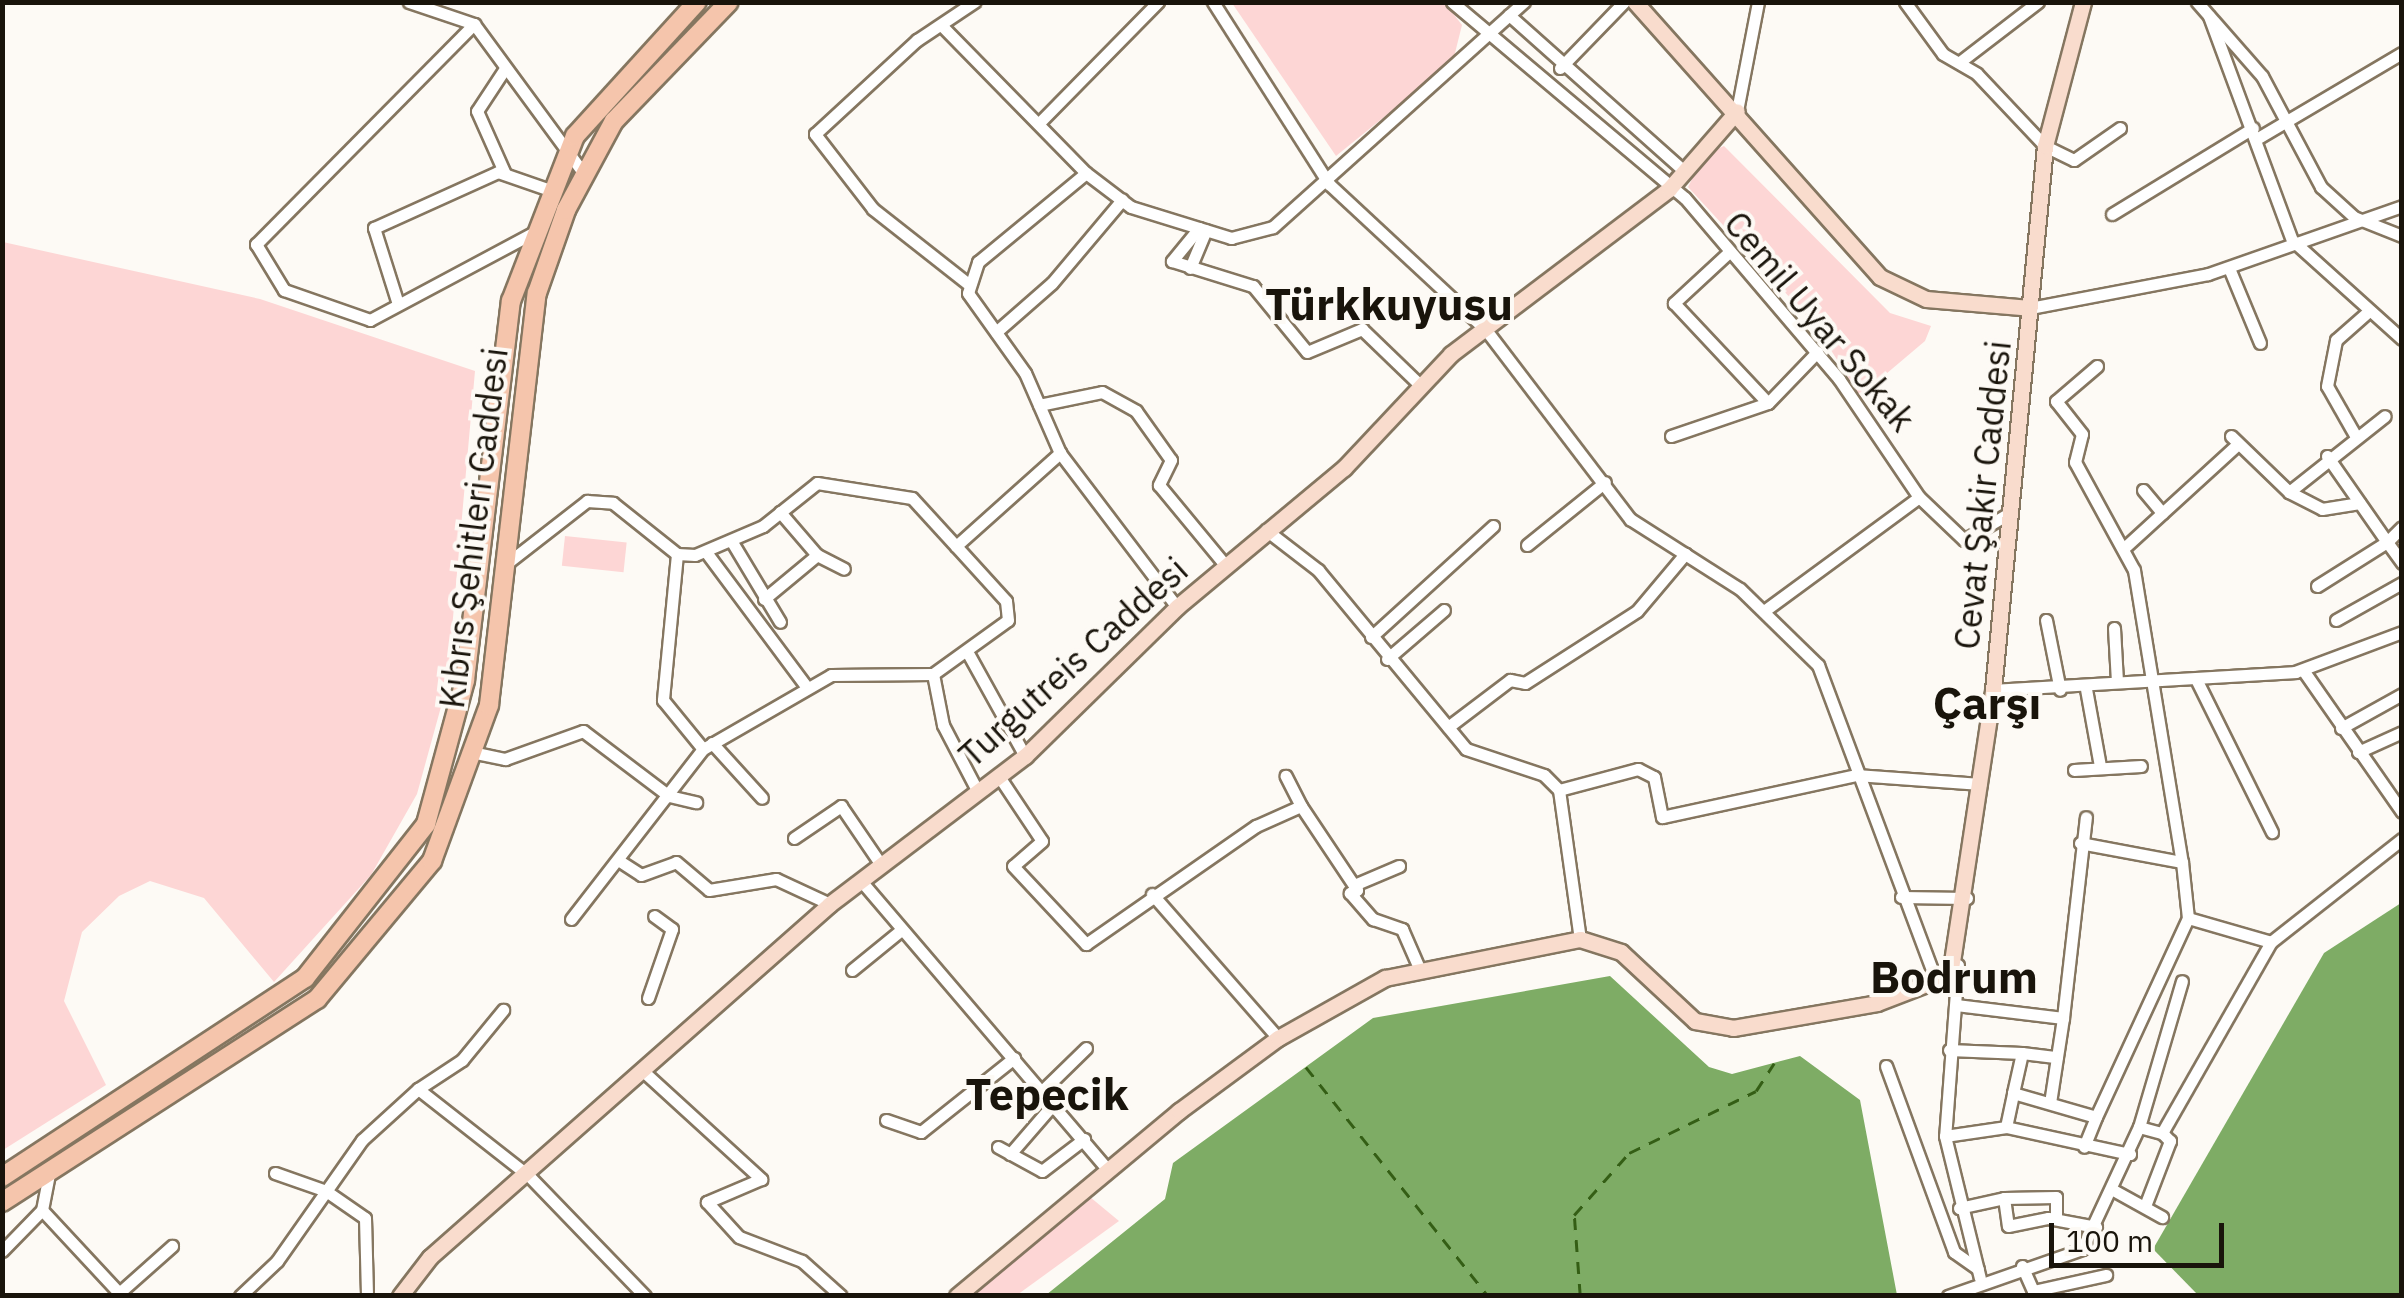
<!DOCTYPE html>
<meta charset="utf-8">
<style>
body{margin:0}
#map{position:relative;width:2404px;height:1298px;overflow:hidden;background:#fdfaf5;font-family:"IBM Plex Sans",sans-serif}
div>[style]{position:absolute}
[style*='--x']{left:calc(var(--x)*1px);top:calc(var(--y)*1px);width:calc(var(--w)*1px);rotate:calc(var(--a)*1deg)}
.green>*{inset:0;background:#fdd6d5;transform-origin:0 0}
.water>*{inset:0;background:#7eac65}
.ferry>*{height:2.5px;margin-top:-1.25px;transform-origin:0;background:repeating-linear-gradient(90deg,#345e15 0 12px,transparent 0 22px)}
.roads{filter:drop-shadow(2px 0 #857660) drop-shadow(-2px 0 #857660) drop-shadow(0 2px #857660) drop-shadow(0 -2px #857660)}
.minor>*{height:11px;margin:-5.5px;padding:0 5.5px;transform-origin:5.5px;border-radius:5.5px;background:#fff}
.major>*{height:15px;margin:-7.5px;padding:0 7.5px;transform-origin:7.5px;border-radius:7.5px;background:#f9dccd}
.highway>*{height:18px;margin:-9px;padding:0 9px;transform-origin:9px;border-radius:9px;background:#f5c5ac}
span{translate:-50% -50%;white-space:nowrap;text-align:center;line-height:1.15;-webkit-text-stroke:8px #fdfaf5;paint-order:stroke}
.street-label{font-size:35px;color:#19140b}
.district-label{font-size:45px;color:#19140b;font-weight:700}
.frame{position:absolute;inset:0;border:5px solid #19140b;pointer-events:none}
.scale{position:absolute;left:2049px;top:1223px;width:175px;height:45px;box-sizing:border-box;border:5px solid #19140b;border-top:0;padding-left:12px;font-size:30px;line-height:35px;white-space:nowrap;color:#19140b;-webkit-text-stroke:8px #fdfaf5;paint-order:stroke}
</style>
<div id="map">
<div class="green">
<i style="clip-path:polygon(1232px 3px,1445px 3px,1462px 25px,1453px 61px,1336px 156px)"></i>
<i style="clip-path:polygon(1724px 146px,1890px 313px,1931px 326px,1925px 341px,1860px 396px,1815px 325px,1688px 187px,1705px 154px)"></i>
<i style="clip-path:polygon(3px 242px,260px 299px,475px 371px,447px 685px,417px 794px,371px 875px,274px 982px,204px 898px,150px 881px,119px 896px,82px 932px,64px 1001px,106px 1085px,3px 1150px)"></i>
<i style="left:565px;top:536px;width:62px;height:30px;rotate:6deg"></i>
<i style="clip-path:polygon(1090px 1197px,1119px 1221px,1017px 1295px,967px 1296px)"></i>
</div>
<div class="water">
<i style="clip-path:polygon(2401px 903px,2401px 1295px,2198px 1295px,2153px 1249px,2324px 953px)"></i>
<i style="clip-path:polygon(1610px 976px,1709px 1067px,1732px 1074px,1800px 1056px,1860px 1100px,1897px 1295px,1046px 1295px,1165px 1199px,1173px 1163px,1373px 1018px)"></i>
</div>
<div class="ferry">
<i style="--x:1306;--y:1067;--w:293;--a:51.5"></i>
<i style="--x:1580;--y:1296;--w:81;--a:-94.2"></i>
<i style="--x:1574;--y:1215;--w:83;--a:-48.4"></i>
<i style="--x:1629;--y:1153;--w:141;--a:-26"></i>
<i style="--x:1756;--y:1091;--w:33;--a:-57"></i>
</div>
<div class="roads">
<div class="minor">
<i style="--x:409;--y:2;--w:69;--a:18.7"></i>
<i style="--x:474;--y:24;--w:186;--a:53.7"></i>
<i style="--x:1213;--y:2;--w:216;--a:57.5"></i>
<i style="--x:1329;--y:184;--w:214;--a:42.9"></i>
<i style="--x:1486;--y:330;--w:238;--a:52.7"></i>
<i style="--x:1630;--y:519;--w:130;--a:32.5"></i>
<i style="--x:1740;--y:589;--w:109;--a:44.3"></i>
<i style="--x:1818;--y:665;--w:337;--a:69.5"></i>
<i style="--x:1452;--y:2;--w:304;--a:40.1"></i>
<i style="--x:1685;--y:198;--w:238;--a:49.6"></i>
<i style="--x:1839;--y:379;--w:143;--a:55.9"></i>
<i style="--x:1905;--y:2;--w:64;--a:53.8"></i>
<i style="--x:1943;--y:54;--w:39;--a:30"></i>
<i style="--x:1977;--y:74;--w:99;--a:46.6"></i>
<i style="--x:2045;--y:146;--w:32;--a:26"></i>
<i style="--x:2074;--y:160;--w:56;--a:-34.8"></i>
<i style="--x:2197;--y:2;--w:98;--a:48.7"></i>
<i style="--x:2262;--y:76;--w:126;--a:62"></i>
<i style="--x:2321;--y:187;--w:45;--a:42.3"></i>
<i style="--x:2354;--y:217;--w:52;--a:21.6"></i>
<i style="--x:1509;--y:15;--w:236;--a:41.7"></i>
<i style="--x:2209;--y:16;--w:239;--a:69.7"></i>
<i style="--x:2292;--y:240;--w:148;--a:42"></i>
<i style="--x:474;--y:24;--w:310;--a:134.7"></i>
<i style="--x:256;--y:244;--w:54;--a:58.7"></i>
<i style="--x:284;--y:290;--w:91;--a:19.2"></i>
<i style="--x:370;--y:320;--w:187;--a:-28.1"></i>
<i style="--x:943;--y:27;--w:204;--a:45.6"></i>
<i style="--x:1961;--y:61;--w:97;--a:-37.5"></i>
<i style="--x:1560;--y:68;--w:92;--a:-45.9"></i>
<i style="--x:504;--y:70;--w:49;--a:123.4"></i>
<i style="--x:477;--y:111;--w:69;--a:66"></i>
<i style="--x:1737;--y:111;--w:111;--a:-79.1"></i>
<i style="--x:1039;--y:123;--w:170;--a:-45.5"></i>
<i style="--x:2258;--y:138;--w:167;--a:-30.6"></i>
<i style="--x:2112;--y:214;--w:165;--a:-31.4"></i>
<i style="--x:1199;--y:228;--w:43;--a:129.3"></i>
<i style="--x:1172;--y:261;--w:85;--a:17.2"></i>
<i style="--x:1253;--y:286;--w:85;--a:50.7"></i>
<i style="--x:1307;--y:352;--w:60;--a:-22.7"></i>
<i style="--x:1362;--y:329;--w:78;--a:44"></i>
<i style="--x:1728;--y:253;--w:74;--a:137.2"></i>
<i style="--x:1674;--y:303;--w:137;--a:46.8"></i>
<i style="--x:1190;--y:268;--w:41;--a:-67.2"></i>
<i style="--x:2229;--y:268;--w:81;--a:67.5"></i>
<i style="--x:967;--y:283;--w:120;--a:-141.8"></i>
<i style="--x:873;--y:209;--w:95;--a:-127.7"></i>
<i style="--x:815;--y:134;--w:139;--a:-42.7"></i>
<i style="--x:917;--y:40;--w:69;--a:-33.7"></i>
<i style="--x:398;--y:304;--w:80;--a:-107.5"></i>
<i style="--x:374;--y:228;--w:136;--a:-24.3"></i>
<i style="--x:498;--y:172;--w:55;--a:19.1"></i>
<i style="--x:2030;--y:308;--w:181;--a:-10.8"></i>
<i style="--x:2208;--y:274;--w:206;--a:-19.3"></i>
<i style="--x:996;--y:332;--w:74;--a:-41.2"></i>
<i style="--x:1052;--y:283;--w:109;--a:-49.9"></i>
<i style="--x:2097;--y:366;--w:54;--a:139.5"></i>
<i style="--x:2056;--y:401;--w:42;--a:51.8"></i>
<i style="--x:2082;--y:434;--w:29;--a:104"></i>
<i style="--x:2075;--y:462;--w:123;--a:61.4"></i>
<i style="--x:2134;--y:570;--w:296;--a:80.7"></i>
<i style="--x:1039;--y:405;--w:64;--a:-11.7"></i>
<i style="--x:1102;--y:392;--w:39;--a:29"></i>
<i style="--x:1136;--y:411;--w:60;--a:54.5"></i>
<i style="--x:1171;--y:460;--w:28;--a:116"></i>
<i style="--x:1159;--y:485;--w:105;--a:50.4"></i>
<i style="--x:2355;--y:435;--w:56;--a:-119.7"></i>
<i style="--x:2327;--y:386;--w:47;--a:-78.9"></i>
<i style="--x:2336;--y:340;--w:44;--a:-41.3"></i>
<i style="--x:1671;--y:436;--w:102;--a:-18.8"></i>
<i style="--x:1768;--y:403;--w:71;--a:-46.1"></i>
<i style="--x:2231;--y:436;--w:81;--a:44"></i>
<i style="--x:2289;--y:492;--w:37;--a:27"></i>
<i style="--x:2322;--y:509;--w:38;--a:-9"></i>
<i style="--x:1060;--y:453;--w:193;--a:52.8"></i>
<i style="--x:2327;--y:456;--w:105;--a:55.1"></i>
<i style="--x:2387;--y:542;--w:21;--a:-45"></i>
<i style="--x:2143;--y:490;--w:30;--a:50"></i>
<i style="--x:2289;--y:492;--w:122;--a:-38.4"></i>
<i style="--x:780;--y:512;--w:57;--a:49.3"></i>
<i style="--x:1266;--y:530;--w:66;--a:37.6"></i>
<i style="--x:1318;--y:570;--w:232;--a:50.4"></i>
<i style="--x:1466;--y:749;--w:82;--a:18.4"></i>
<i style="--x:1544;--y:775;--w:21;--a:45"></i>
<i style="--x:1559;--y:790;--w:150;--a:82"></i>
<i style="--x:732;--y:542;--w:93;--a:59"></i>
<i style="--x:1527;--y:545;--w:100;--a:-38.9"></i>
<i style="--x:2124;--y:548;--w:154;--a:-42.4"></i>
<i style="--x:706;--y:552;--w:167;--a:53.3"></i>
<i style="--x:677;--y:554;--w:147;--a:95.5"></i>
<i style="--x:663;--y:700;--w:63;--a:50.8"></i>
<i style="--x:506;--y:564;--w:103;--a:-37.9"></i>
<i style="--x:587;--y:501;--w:26;--a:4"></i>
<i style="--x:613;--y:503;--w:82;--a:38.6"></i>
<i style="--x:677;--y:554;--w:18;--a:3"></i>
<i style="--x:695;--y:555;--w:74;--a:-23.1"></i>
<i style="--x:763;--y:526;--w:69;--a:-38.5"></i>
<i style="--x:817;--y:483;--w:96;--a:9"></i>
<i style="--x:912;--y:498;--w:65;--a:47.5"></i>
<i style="--x:956;--y:546;--w:140;--a:-41.8"></i>
<i style="--x:1060;--y:453;--w:87;--a:-113.6"></i>
<i style="--x:1025;--y:373;--w:98;--a:-125.5"></i>
<i style="--x:968;--y:293;--w:33;--a:-72"></i>
<i style="--x:978;--y:262;--w:140;--a:-39.5"></i>
<i style="--x:1086;--y:173;--w:56;--a:37.1"></i>
<i style="--x:1131;--y:207;--w:105;--a:17.2"></i>
<i style="--x:1231;--y:238;--w:43;--a:-14.7"></i>
<i style="--x:1273;--y:227;--w:337;--a:-41.9"></i>
<i style="--x:2317;--y:586;--w:83;--a:-32.2"></i>
<i style="--x:2387;--y:542;--w:26;--a:54"></i>
<i style="--x:764;--y:599;--w:69;--a:-39.7"></i>
<i style="--x:817;--y:555;--w:30;--a:27"></i>
<i style="--x:1764;--y:611;--w:192;--a:-36.3"></i>
<i style="--x:1919;--y:497;--w:62;--a:43.7"></i>
<i style="--x:1964;--y:540;--w:49;--a:-30.8"></i>
<i style="--x:2046;--y:620;--w:71;--a:78.7"></i>
<i style="--x:2336;--y:620;--w:76;--a:-29.3"></i>
<i style="--x:2114;--y:628;--w:54;--a:86.8"></i>
<i style="--x:1371;--y:637;--w:165;--a:-42.3"></i>
<i style="--x:969;--y:655;--w:115;--a:61"></i>
<i style="--x:1387;--y:659;--w:75;--a:-40.7"></i>
<i style="--x:2303;--y:670;--w:173;--a:55.1"></i>
<i style="--x:933;--y:674;--w:52;--a:78.9"></i>
<i style="--x:943;--y:725;--w:73;--a:62.4"></i>
<i style="--x:2196;--y:679;--w:171;--a:63.6"></i>
<i style="--x:2086;--y:689;--w:78;--a:79.7"></i>
<i style="--x:1993;--y:690;--w:303;--a:-3.4"></i>
<i style="--x:2295;--y:672;--w:114;--a:-20.5"></i>
<i style="--x:1448;--y:727;--w:78;--a:-37.2"></i>
<i style="--x:1510;--y:680;--w:15;--a:11"></i>
<i style="--x:1525;--y:683;--w:133;--a:-32.7"></i>
<i style="--x:1637;--y:611;--w:75;--a:-49.9"></i>
<i style="--x:2341;--y:728;--w:70;--a:-29.1"></i>
<i style="--x:712;--y:743;--w:74;--a:47.7"></i>
<i style="--x:2358;--y:752;--w:48;--a:-24.4"></i>
<i style="--x:476;--y:753;--w:30;--a:12"></i>
<i style="--x:505;--y:759;--w:83;--a:-19.7"></i>
<i style="--x:583;--y:731;--w:108;--a:37.1"></i>
<i style="--x:669;--y:796;--w:28;--a:13"></i>
<i style="--x:2074;--y:770;--w:67;--a:-3.4"></i>
<i style="--x:998;--y:775;--w:79;--a:56.3"></i>
<i style="--x:1042;--y:841;--w:38;--a:139"></i>
<i style="--x:1013;--y:866;--w:107;--a:46.9"></i>
<i style="--x:1086;--y:944;--w:207;--a:-34.8"></i>
<i style="--x:1256;--y:826;--w:49;--a:-24"></i>
<i style="--x:1301;--y:806;--w:34;--a:-117"></i>
<i style="--x:1559;--y:790;--w:82;--a:-14.9"></i>
<i style="--x:1638;--y:769;--w:18;--a:27"></i>
<i style="--x:1654;--y:777;--w:41;--a:78.7"></i>
<i style="--x:1662;--y:817;--w:198;--a:-12.2"></i>
<i style="--x:1856;--y:775;--w:125;--a:4.1"></i>
<i style="--x:1301;--y:806;--w:101;--a:56.3"></i>
<i style="--x:1357;--y:890;--w:8;--a:157"></i>
<i style="--x:1350;--y:893;--w:35;--a:49"></i>
<i style="--x:1373;--y:919;--w:31;--a:19"></i>
<i style="--x:1402;--y:929;--w:43;--a:66.4"></i>
<i style="--x:794;--y:838;--w:57;--a:-34.2"></i>
<i style="--x:841;--y:806;--w:73;--a:55.7"></i>
<i style="--x:2080;--y:843;--w:104;--a:10.6"></i>
<i style="--x:2182;--y:862;--w:56;--a:83.9"></i>
<i style="--x:618;--y:860;--w:27;--a:33"></i>
<i style="--x:641;--y:875;--w:37;--a:-20"></i>
<i style="--x:676;--y:862;--w:43;--a:40.3"></i>
<i style="--x:709;--y:890;--w:68;--a:-9.3"></i>
<i style="--x:776;--y:879;--w:60;--a:24.8"></i>
<i style="--x:862;--y:882;--w:377;--a:49.5"></i>
<i style="--x:1354;--y:885;--w:49;--a:-22.9"></i>
<i style="--x:1152;--y:894;--w:191;--a:48.8"></i>
<i style="--x:1901;--y:897;--w:66;--a:0.9"></i>
<i style="--x:2188;--y:918;--w:86;--a:16.1"></i>
<i style="--x:571;--y:919;--w:215;--a:-52.2"></i>
<i style="--x:703;--y:749;--w:148;--a:-30"></i>
<i style="--x:831;--y:675;--w:102;--a:-0.6"></i>
<i style="--x:933;--y:674;--w:92;--a:-35.8"></i>
<i style="--x:1008;--y:620;--w:19;--a:-96"></i>
<i style="--x:1006;--y:601;--w:74;--a:-132.3"></i>
<i style="--x:1958;--y:965;--w:171;--a:94.3"></i>
<i style="--x:1945;--y:1136;--w:146;--a:76.2"></i>
<i style="--x:852;--y:970;--w:63;--a:-39.2"></i>
<i style="--x:648;--y:998;--w:73;--a:-70.8"></i>
<i style="--x:672;--y:929;--w:22;--a:-144"></i>
<i style="--x:1956;--y:1005;--w:108;--a:6.9"></i>
<i style="--x:2063;--y:1018;--w:86;--a:98.7"></i>
<i style="--x:2063;--y:1018;--w:202;--a:-83.5"></i>
<i style="--x:1949;--y:1050;--w:73;--a:2.4"></i>
<i style="--x:2022;--y:1053;--w:41;--a:102.7"></i>
<i style="--x:2022;--y:1053;--w:35;--a:7"></i>
<i style="--x:1886;--y:1066;--w:198;--a:69.9"></i>
<i style="--x:1954;--y:1252;--w:29;--a:35"></i>
<i style="--x:644;--y:1072;--w:159;--a:42.4"></i>
<i style="--x:761;--y:1179;--w:59;--a:156.9"></i>
<i style="--x:707;--y:1202;--w:47;--a:47.6"></i>
<i style="--x:739;--y:1237;--w:67;--a:20.9"></i>
<i style="--x:802;--y:1261;--w:52;--a:41.9"></i>
<i style="--x:418;--y:1089;--w:53;--a:-33.4"></i>
<i style="--x:462;--y:1060;--w:65;--a:-50.6"></i>
<i style="--x:1043;--y:1090;--w:60;--a:-44.3"></i>
<i style="--x:2096;--y:1117;--w:219;--a:-65.2"></i>
<i style="--x:886;--y:1120;--w:37;--a:19"></i>
<i style="--x:921;--y:1132;--w:119;--a:-38.5"></i>
<i style="--x:2006;--y:1127;--w:35;--a:-78"></i>
<i style="--x:2013;--y:1093;--w:86;--a:16.1"></i>
<i style="--x:2096;--y:1117;--w:32;--a:112"></i>
<i style="--x:2139;--y:1127;--w:152;--a:-73.6"></i>
<i style="--x:1945;--y:1136;--w:62;--a:-8.4"></i>
<i style="--x:2006;--y:1127;--w:127;--a:12.3"></i>
<i style="--x:998;--y:1147;--w:50;--a:28.6"></i>
<i style="--x:1042;--y:1171;--w:53;--a:-37.3"></i>
<i style="--x:1010;--y:1154;--w:67;--a:-49.2"></i>
<i style="--x:275;--y:1173;--w:54;--a:19.4"></i>
<i style="--x:326;--y:1191;--w:47;--a:34.7"></i>
<i style="--x:365;--y:1218;--w:78;--a:88.5"></i>
<i style="--x:2115;--y:1191;--w:54;--a:29"></i>
<i style="--x:2145;--y:1206;--w:70;--a:-69"></i>
<i style="--x:2170;--y:1141;--w:11;--a:-135"></i>
<i style="--x:1959;--y:1208;--w:46;--a:-12.5"></i>
<i style="--x:42;--y:1210;--w:113;--a:47.1"></i>
<i style="--x:119;--y:1293;--w:71;--a:-41.6"></i>
<i style="--x:2056;--y:1219;--w:22;--a:-90"></i>
<i style="--x:2056;--y:1197;--w:52;--a:178.9"></i>
<i style="--x:2004;--y:1198;--w:28;--a:82"></i>
<i style="--x:2008;--y:1226;--w:41;--a:-11.3"></i>
<i style="--x:2048;--y:1218;--w:49;--a:10.6"></i>
<i style="--x:2;--y:1251;--w:57;--a:-45.7"></i>
<i style="--x:42;--y:1210;--w:42;--a:-79"></i>
<i style="--x:2022;--y:1266;--w:27;--a:66"></i>
<i style="--x:2033;--y:1291;--w:75;--a:-12.4"></i>
<i style="--x:240;--y:1296;--w:51;--a:-43.4"></i>
<i style="--x:277;--y:1261;--w:148;--a:-54.9"></i>
<i style="--x:362;--y:1140;--w:76;--a:-42.3"></i>
<i style="--x:418;--y:1089;--w:141;--a:38.1"></i>
<i style="--x:529;--y:1176;--w:167;--a:46"></i>
<i style="--x:1948;--y:1296;--w:142;--a:-19.3"></i>
<i style="--x:2082;--y:1249;--w:135;--a:-65"></i>
<i style="--x:2139;--y:1127;--w:24;--a:15"></i>
<i style="--x:2162;--y:1133;--w:220;--a:-60.3"></i>
<i style="--x:2271;--y:942;--w:167;--a:-38.2"></i>
</div>
<div class="major">
<i style="--x:1635;--y:2;--w:368;--a:48.3"></i>
<i style="--x:1880;--y:277;--w:51;--a:25.6"></i>
<i style="--x:1926;--y:299;--w:104;--a:4.9"></i>
<i style="--x:400;--y:1296;--w:49;--a:-52.4"></i>
<i style="--x:430;--y:1257;--w:533;--a:-41.43"></i>
<i style="--x:830;--y:904;--w:245;--a:-37.2"></i>
<i style="--x:1025;--y:756;--w:213;--a:-44.4"></i>
<i style="--x:1177;--y:607;--w:217;--a:-39.8"></i>
<i style="--x:1344;--y:468;--w:156;--a:-46.8"></i>
<i style="--x:1451;--y:354;--w:273;--a:-37.1"></i>
<i style="--x:1669;--y:189;--w:103;--a:-48.9"></i>
<i style="--x:957;--y:1296;--w:289;--a:-39.8"></i>
<i style="--x:1179;--y:1111;--w:123;--a:-36.4"></i>
<i style="--x:1278;--y:1038;--w:123;--a:-29.3"></i>
<i style="--x:1385;--y:978;--w:199;--a:-11.3"></i>
<i style="--x:1580;--y:939;--w:43;--a:17.6"></i>
<i style="--x:1621;--y:952;--w:101;--a:43"></i>
<i style="--x:1695;--y:1021;--w:39;--a:10"></i>
<i style="--x:1733;--y:1028;--w:146;--a:-9.8"></i>
<i style="--x:1877;--y:1003;--w:78;--a:-21"></i>
<i style="--x:1950;--y:975;--w:288;--a:-81.4"></i>
<i style="--x:1993;--y:690;--w:546;--a:-84.54"></i>
<i style="--x:2045;--y:146;--w:149;--a:-75.2"></i>
</div>
<div class="highway">
<i style="--x:2;--y:1177;--w:363;--a:-33.3"></i>
<i style="--x:305;--y:978;--w:196;--a:-51.8"></i>
<i style="--x:426;--y:824;--w:149;--a:-74.8"></i>
<i style="--x:465;--y:680;--w:382;--a:-83.1"></i>
<i style="--x:511;--y:301;--w:177;--a:-68.8"></i>
<i style="--x:575;--y:136;--w:181;--a:-47.7"></i>
<i style="--x:2;--y:1202;--w:375;--a:-32.8"></i>
<i style="--x:317;--y:999;--w:180;--a:-50.2"></i>
<i style="--x:432;--y:861;--w:166;--a:-69.9"></i>
<i style="--x:489;--y:705;--w:415;--a:-83.4"></i>
<i style="--x:537;--y:293;--w:88;--a:-70.7"></i>
<i style="--x:566;--y:210;--w:101;--a:-61.7"></i>
<i style="--x:614;--y:121;--w:165;--a:-46"></i>
</div>
</div>
<div class="street-label">
<span style="left:1820px;top:321px;rotate:50deg">Cemil Uyar Sokak</span>
<span style="left:1982px;top:495px;rotate:-84deg">Cevat Şakir Caddesi</span>
<span style="left:473px;top:528px;rotate:-83deg">Kıbrıs Şehitleri Caddesi</span>
<span style="left:1073px;top:662px;rotate:-42deg">Turgutreis Caddesi</span>
</div>
<div class="district-label">
<span style="left:1389px;top:304px">Türkkuyusu</span>
<span style="left:1987px;top:703px">Çarşı</span>
<span style="left:1954px;top:977px">Bodrum</span>
<span style="left:1047px;top:1094px">Tepecik</span>
</div>
<div class="frame"></div>
<div class="scale">100 m</div>
</div>
